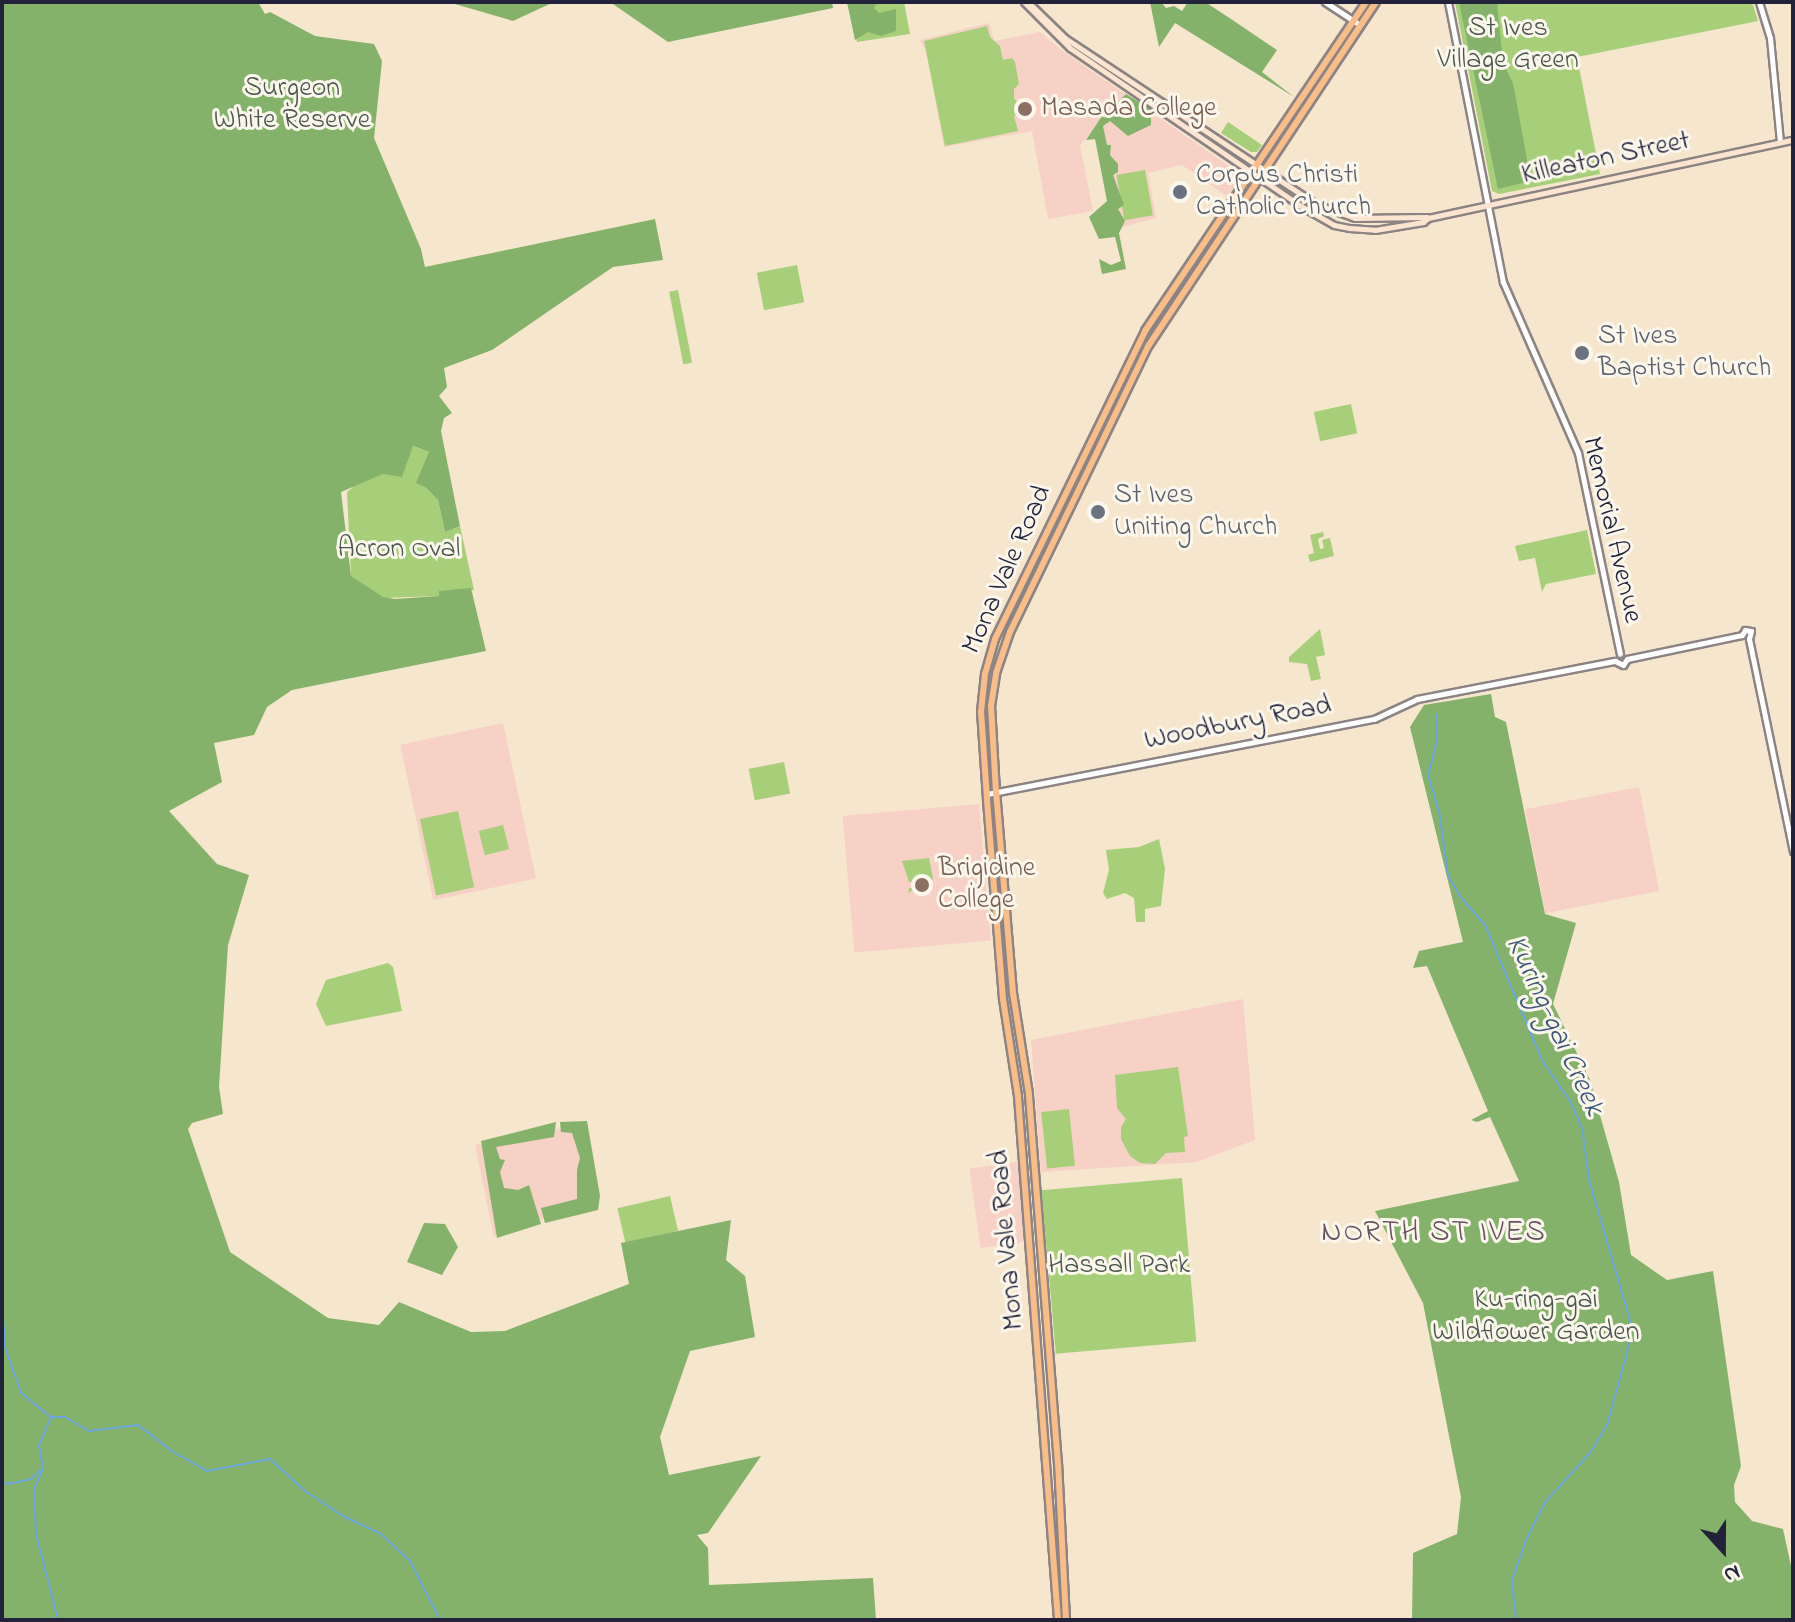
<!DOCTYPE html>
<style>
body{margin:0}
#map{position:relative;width:1795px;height:1622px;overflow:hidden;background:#f5e6cd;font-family:"Indie Flower",sans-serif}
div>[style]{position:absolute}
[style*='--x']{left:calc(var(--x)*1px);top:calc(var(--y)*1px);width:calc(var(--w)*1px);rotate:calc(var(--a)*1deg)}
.built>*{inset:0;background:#f7d1c6;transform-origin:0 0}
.green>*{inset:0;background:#a7cf7a;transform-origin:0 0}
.forest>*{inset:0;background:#85b26a}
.stream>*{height:2px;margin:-1px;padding:0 1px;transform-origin:1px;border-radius:1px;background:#6ba6db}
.roads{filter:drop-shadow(2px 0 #8c8484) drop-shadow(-2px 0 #8c8484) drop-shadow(0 2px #8c8484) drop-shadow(0 -2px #8c8484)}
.tertiary>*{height:5px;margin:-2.5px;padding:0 2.5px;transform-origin:2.5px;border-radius:2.5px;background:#fff}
.secondary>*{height:5px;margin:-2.5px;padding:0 2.5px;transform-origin:2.5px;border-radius:2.5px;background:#fce5d0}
.trunk>*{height:6px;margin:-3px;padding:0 3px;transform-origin:3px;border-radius:3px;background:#f8bd89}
.dots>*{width:22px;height:22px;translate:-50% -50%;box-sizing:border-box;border:4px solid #fbf7ec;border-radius:50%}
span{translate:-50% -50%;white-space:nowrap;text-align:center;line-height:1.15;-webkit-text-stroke:6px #fbf7ec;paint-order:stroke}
.park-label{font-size:28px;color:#4a564e}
.education-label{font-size:28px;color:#785e54}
.left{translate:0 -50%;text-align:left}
.street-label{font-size:28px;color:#22223b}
.worship-label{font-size:28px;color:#5b616d}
.water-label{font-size:30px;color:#3f577b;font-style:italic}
.neighbourhood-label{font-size:30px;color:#685260;letter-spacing:2px}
.frame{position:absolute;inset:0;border:4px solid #22223b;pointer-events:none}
.north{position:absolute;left:1683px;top:1510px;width:80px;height:80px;-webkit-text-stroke:6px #fbf7ec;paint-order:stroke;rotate:159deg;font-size:22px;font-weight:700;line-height:32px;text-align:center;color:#22223b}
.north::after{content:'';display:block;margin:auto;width:28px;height:36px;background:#22223b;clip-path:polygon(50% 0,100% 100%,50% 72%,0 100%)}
</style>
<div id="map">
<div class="built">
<i style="clip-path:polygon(989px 23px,994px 41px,1040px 32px,1060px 49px,1219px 159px,1239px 173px,1240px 179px,1228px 197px,1182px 165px,1148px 173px,1156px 218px,1119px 228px,1099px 124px,1080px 145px,1093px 211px,1048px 219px,1032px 131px,944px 147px,926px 50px,920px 40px)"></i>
<i style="left:503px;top:723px;width:159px;height:105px;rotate:78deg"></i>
<i style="left:1639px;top:787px;width:106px;height:116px;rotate:79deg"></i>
<i style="left:979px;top:804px;width:137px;height:137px;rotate:85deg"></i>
<i style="clip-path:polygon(1243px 999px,1255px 1140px,1197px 1162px,1041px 1172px,1031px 1040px)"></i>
<i style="clip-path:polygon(577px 1125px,594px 1208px,538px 1220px,494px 1237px,475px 1145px)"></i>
<i style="left:1017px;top:1162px;width:80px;height:48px;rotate:82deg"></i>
</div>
<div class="green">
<i style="clip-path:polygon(847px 2px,904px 2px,910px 34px,857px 42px)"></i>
<i style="clip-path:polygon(1455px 2px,1752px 2px,1758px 21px,1577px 57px,1600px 174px,1499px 194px,1492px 191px)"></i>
<i style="clip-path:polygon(987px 26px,990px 37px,1000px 46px,1003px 60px,1012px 58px,1015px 62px,1019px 84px,1014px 89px,1014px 98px,1017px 102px,1027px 99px,1030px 104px,1014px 116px,1018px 131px,945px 146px,924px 41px)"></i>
<i style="clip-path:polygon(1228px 122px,1262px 145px,1257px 152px,1251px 152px,1221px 133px)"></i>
<i style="left:1145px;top:170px;width:46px;height:29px;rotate:80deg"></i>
<i style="left:797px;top:265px;width:38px;height:41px;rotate:79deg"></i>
<i style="left:678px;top:290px;width:74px;height:9px;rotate:79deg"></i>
<i style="left:1351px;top:404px;width:30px;height:38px;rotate:78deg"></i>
<i style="clip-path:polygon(412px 446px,429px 452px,425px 487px,438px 500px,445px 532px,460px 526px,474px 590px,439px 591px,439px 596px,383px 598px,351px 576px,347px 492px,358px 483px,383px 474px,402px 476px)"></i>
<i style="clip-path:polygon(1587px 530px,1596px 574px,1546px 584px,1542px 592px,1535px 558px,1519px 561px,1515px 546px)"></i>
<i style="clip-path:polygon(1323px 532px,1324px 536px,1318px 539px,1320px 549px,1324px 548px,1322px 540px,1330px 538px,1334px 556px,1310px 562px,1308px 555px,1314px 553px,1310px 535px)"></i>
<i style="clip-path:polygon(1320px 629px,1325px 655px,1316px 657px,1321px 679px,1311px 681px,1307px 664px,1289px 662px,1289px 657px)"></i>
<i style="left:784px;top:762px;width:32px;height:36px;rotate:79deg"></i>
<i style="left:458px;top:811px;width:78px;height:39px;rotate:78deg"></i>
<i style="left:503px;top:825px;width:25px;height:25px;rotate:76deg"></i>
<i style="clip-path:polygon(1159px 839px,1165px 869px,1161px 906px,1145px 909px,1145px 922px,1136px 922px,1134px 898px,1125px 893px,1107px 899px,1103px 893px,1109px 870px,1106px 850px,1139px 847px)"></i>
<i style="clip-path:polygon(929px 858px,933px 879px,908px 893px,909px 888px,916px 887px,916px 882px,909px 882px,902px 861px)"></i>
<i style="clip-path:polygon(388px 963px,393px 967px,402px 1011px,326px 1026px,316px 1004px,326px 980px)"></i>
<i style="clip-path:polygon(1178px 1067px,1188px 1136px,1184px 1137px,1185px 1152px,1166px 1153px,1155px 1164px,1140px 1163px,1130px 1156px,1121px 1139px,1121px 1127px,1126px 1119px,1117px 1108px,1115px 1075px)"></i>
<i style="left:1069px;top:1109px;width:57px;height:28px;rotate:84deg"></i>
<i style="left:1182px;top:1178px;width:164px;height:141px;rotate:85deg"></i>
<i style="left:670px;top:1196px;width:36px;height:54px;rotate:77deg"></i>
</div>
<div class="forest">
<i style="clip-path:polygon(2px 2px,258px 2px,265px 14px,270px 12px,315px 36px,374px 44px,382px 61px,374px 138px,421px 249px,425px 267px,655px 219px,663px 260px,613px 267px,492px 350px,444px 368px,447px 387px,439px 396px,452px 413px,444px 418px,441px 431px,460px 526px,445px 532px,438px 500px,425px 487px,416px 483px,429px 452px,413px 446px,402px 477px,383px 474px,341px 492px,351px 576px,383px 597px,395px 599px,439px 596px,439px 591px,471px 588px,486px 651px,292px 690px,267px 707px,254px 735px,214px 743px,222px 782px,169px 811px,217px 864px,249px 875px,228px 945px,219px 1087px,223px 1114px,192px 1123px,188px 1129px,230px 1252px,328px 1318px,379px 1325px,399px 1302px,471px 1332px,505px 1331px,629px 1284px,621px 1243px,731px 1220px,726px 1260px,745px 1276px,755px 1337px,690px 1351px,660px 1437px,669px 1475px,761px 1456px,708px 1533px,697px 1535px,708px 1548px,709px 1585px,873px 1578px,876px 1620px,2px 1620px)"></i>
<i style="clip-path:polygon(448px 2px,554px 2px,513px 21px)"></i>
<i style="clip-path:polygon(610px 2px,832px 2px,833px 8px,668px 42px)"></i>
<i style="clip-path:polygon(847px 2px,877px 2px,874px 8px,879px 13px,896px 9px,896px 31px,881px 36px,868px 32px,855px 40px)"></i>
<i style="clip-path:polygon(1150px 2px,1161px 2px,1166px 8px,1174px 6px,1182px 11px,1188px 2px,1205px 2px,1231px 19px,1277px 50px,1262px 72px,1294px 97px,1175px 23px,1159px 47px)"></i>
<i style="clip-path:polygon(1459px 2px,1497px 2px,1503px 63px,1513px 83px,1531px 181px,1498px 189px)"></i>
<i style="clip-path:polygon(1126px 94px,1151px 109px,1151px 125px,1128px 136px,1110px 121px,1103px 126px,1107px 145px,1111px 145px,1110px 155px,1118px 164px,1118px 172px,1113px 175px,1124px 205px,1118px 209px,1125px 221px,1119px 233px,1126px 269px,1102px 274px,1099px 259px,1111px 265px,1121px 261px,1115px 237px,1099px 239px,1089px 217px,1107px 201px,1095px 139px,1086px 140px,1100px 119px)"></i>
<i style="clip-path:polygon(1491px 694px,1495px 717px,1506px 722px,1545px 914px,1576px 923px,1553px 1004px,1590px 1080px,1619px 1182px,1631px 1255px,1667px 1280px,1713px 1271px,1741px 1466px,1734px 1485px,1735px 1502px,1752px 1521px,1783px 1529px,1793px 1575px,1793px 1620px,1412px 1620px,1413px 1553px,1457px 1534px,1461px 1497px,1423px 1303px,1375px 1211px,1519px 1181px,1490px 1117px,1477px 1122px,1471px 1120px,1488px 1111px,1427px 966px,1413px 968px,1419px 951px,1463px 942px,1410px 727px,1424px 705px)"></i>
<i style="clip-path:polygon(587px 1121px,600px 1196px,598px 1210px,545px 1223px,541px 1208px,577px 1199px,577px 1170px,580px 1158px,572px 1133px,561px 1132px,560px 1122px)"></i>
<i style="clip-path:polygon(556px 1122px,554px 1137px,496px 1147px,500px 1159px,505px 1160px,500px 1172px,504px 1188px,518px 1190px,529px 1185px,541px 1224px,497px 1238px,481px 1141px)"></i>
<i style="clip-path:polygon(424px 1223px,445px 1224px,458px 1247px,442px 1275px,407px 1262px)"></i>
</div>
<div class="stream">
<i style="--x:1437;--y:714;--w:30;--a:92"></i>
<i style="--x:1436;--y:744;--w:32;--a:104"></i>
<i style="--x:1428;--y:775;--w:37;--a:73"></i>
<i style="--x:1439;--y:810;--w:67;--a:82.2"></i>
<i style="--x:1448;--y:876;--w:26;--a:59"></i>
<i style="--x:1461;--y:898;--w:36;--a:48"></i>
<i style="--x:1485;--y:925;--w:149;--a:67.1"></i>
<i style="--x:1543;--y:1062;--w:47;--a:55.3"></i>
<i style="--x:1570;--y:1101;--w:30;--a:66"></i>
<i style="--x:1582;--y:1128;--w:52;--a:82.3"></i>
<i style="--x:1589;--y:1180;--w:150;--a:73.7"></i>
<i style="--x:1631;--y:1324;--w:29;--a:98"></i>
<i style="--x:1627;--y:1353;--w:75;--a:105.5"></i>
<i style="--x:1607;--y:1425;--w:31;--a:121"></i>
<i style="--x:1591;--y:1452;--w:68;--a:132.6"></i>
<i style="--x:1545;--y:1502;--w:42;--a:116.6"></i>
<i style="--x:1526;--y:1540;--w:43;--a:108.9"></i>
<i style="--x:1512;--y:1581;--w:39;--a:84"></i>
<i style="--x:2;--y:1305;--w:42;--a:85.9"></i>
<i style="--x:5;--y:1347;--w:49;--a:70.8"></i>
<i style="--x:21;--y:1393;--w:38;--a:39"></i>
<i style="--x:51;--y:1417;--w:30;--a:113"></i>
<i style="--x:39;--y:1445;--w:23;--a:80"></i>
<i style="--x:51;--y:1417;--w:14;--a:0"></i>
<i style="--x:65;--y:1417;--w:28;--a:30"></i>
<i style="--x:89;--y:1431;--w:49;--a:-7"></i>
<i style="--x:138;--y:1425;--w:43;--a:37.4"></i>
<i style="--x:172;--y:1451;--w:40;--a:29.7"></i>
<i style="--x:207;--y:1471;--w:64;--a:-10.8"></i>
<i style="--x:270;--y:1459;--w:47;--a:42.4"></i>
<i style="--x:305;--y:1491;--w:45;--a:33.3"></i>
<i style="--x:343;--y:1516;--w:42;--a:25.3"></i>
<i style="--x:381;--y:1534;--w:40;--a:43"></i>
<i style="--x:410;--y:1561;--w:66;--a:63"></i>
<i style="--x:43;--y:1469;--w:22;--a:114"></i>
<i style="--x:34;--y:1489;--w:44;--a:87.4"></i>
<i style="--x:36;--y:1533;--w:90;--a:75.8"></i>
<i style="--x:2;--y:1482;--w:6;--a:18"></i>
<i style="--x:8;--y:1484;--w:24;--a:-12"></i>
<i style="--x:31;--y:1479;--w:13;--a:-42"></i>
</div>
<div class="roads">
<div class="tertiary">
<i style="--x:1325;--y:2;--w:42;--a:33.3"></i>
<i style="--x:1448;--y:2;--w:285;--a:78.9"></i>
<i style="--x:1503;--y:282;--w:187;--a:66.3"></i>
<i style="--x:1578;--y:453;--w:205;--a:78.2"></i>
<i style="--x:1759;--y:2;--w:38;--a:73"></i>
<i style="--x:1770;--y:38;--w:104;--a:84.5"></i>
<i style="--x:1742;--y:635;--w:6;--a:-59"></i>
<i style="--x:1745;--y:630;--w:6;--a:9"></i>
<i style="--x:1751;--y:631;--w:8;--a:104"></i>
<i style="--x:1749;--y:639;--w:217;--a:78.3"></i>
<i style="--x:1627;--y:659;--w:117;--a:-11.8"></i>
<i style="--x:1615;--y:661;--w:9;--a:27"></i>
<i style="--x:1623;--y:665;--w:7;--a:-56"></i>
<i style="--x:987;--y:794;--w:394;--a:-11"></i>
<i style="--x:1374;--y:719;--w:47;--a:-24.9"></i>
<i style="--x:1417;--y:699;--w:202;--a:-10.9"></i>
</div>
<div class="secondary">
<i style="--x:1024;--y:2;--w:65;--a:45"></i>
<i style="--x:1070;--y:48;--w:278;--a:34.4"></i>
<i style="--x:1299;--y:205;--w:40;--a:29.7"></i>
<i style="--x:1334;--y:225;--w:15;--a:11"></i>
<i style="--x:1349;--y:228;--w:26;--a:4"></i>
<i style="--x:1375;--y:230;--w:49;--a:-9.5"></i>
<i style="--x:1423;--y:222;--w:6;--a:-39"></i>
<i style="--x:1428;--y:218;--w:373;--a:-12.1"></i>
<i style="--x:1028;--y:2;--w:52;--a:44.2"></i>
<i style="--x:1065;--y:38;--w:301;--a:33.5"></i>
<i style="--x:1316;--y:204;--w:41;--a:19.7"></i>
<i style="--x:1355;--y:218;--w:72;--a:-0.8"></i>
</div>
<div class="trunk">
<i style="--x:1058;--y:1620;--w:526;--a:-94.37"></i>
<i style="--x:1018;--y:1096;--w:98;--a:-98.8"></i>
<i style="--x:1003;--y:999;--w:201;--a:-94.6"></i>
<i style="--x:987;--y:799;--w:87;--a:-93.9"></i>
<i style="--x:981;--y:712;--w:38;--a:-84"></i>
<i style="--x:985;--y:674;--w:36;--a:-74"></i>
<i style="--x:995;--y:639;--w:343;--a:-64"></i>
<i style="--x:1145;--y:331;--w:396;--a:-56.1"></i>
<i style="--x:1066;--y:1620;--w:156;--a:-92.9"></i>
<i style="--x:1058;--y:1464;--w:371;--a:-94.5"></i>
<i style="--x:1029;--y:1094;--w:102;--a:-99"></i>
<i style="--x:1013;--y:993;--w:202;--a:-94.8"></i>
<i style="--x:996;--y:792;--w:86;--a:-93.3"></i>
<i style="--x:991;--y:706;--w:33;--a:-81"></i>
<i style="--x:996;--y:673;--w:43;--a:-71.1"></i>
<i style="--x:1010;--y:632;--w:319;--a:-64.2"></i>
<i style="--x:1149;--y:345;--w:411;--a:-56.5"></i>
</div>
</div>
<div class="dots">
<i style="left:1025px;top:109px;background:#8d6e63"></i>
<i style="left:1180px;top:192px;background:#6b7280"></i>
<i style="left:1582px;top:353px;background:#6b7280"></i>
<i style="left:1098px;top:512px;background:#6b7280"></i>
<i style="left:922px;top:885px;background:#8d6e63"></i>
</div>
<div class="park-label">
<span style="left:1508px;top:45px">St Ives<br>Village Green</span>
<span style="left:292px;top:105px">Surgeon<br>White Reserve</span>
<span style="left:399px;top:550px">Acron Oval</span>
<span style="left:1119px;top:1266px">Hassall Park</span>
<span style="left:1536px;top:1317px">Ku-ring-gai<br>Wildflower Garden</span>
</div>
<div class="education-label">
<span class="left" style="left:1041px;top:109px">Masada College</span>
<span class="left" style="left:938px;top:885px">Brigidine<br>College</span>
</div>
<div class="street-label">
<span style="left:1606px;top:159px;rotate:-12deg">Killeaton Street</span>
<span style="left:1611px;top:530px;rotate:77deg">Memorial Avenue</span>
<span style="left:1008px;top:570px;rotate:-66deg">Mona Vale Road</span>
<span style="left:1238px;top:724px;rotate:-11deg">Woodbury Road</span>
<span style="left:1008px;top:1240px;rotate:-95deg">Mona Vale Road</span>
</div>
<div class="worship-label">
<span class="left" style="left:1196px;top:192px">Corpus Christi<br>Catholic Church</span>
<span class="left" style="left:1598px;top:353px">St Ives<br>Baptist Church</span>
<span class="left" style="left:1114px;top:512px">St Ives<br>Uniting Church</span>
</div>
<div class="water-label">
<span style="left:1554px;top:1026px;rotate:65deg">Kuring-gai Creek</span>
</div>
<div class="neighbourhood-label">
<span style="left:1434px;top:1233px">NORTH ST IVES</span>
</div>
<div class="frame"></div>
<div class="north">N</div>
</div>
